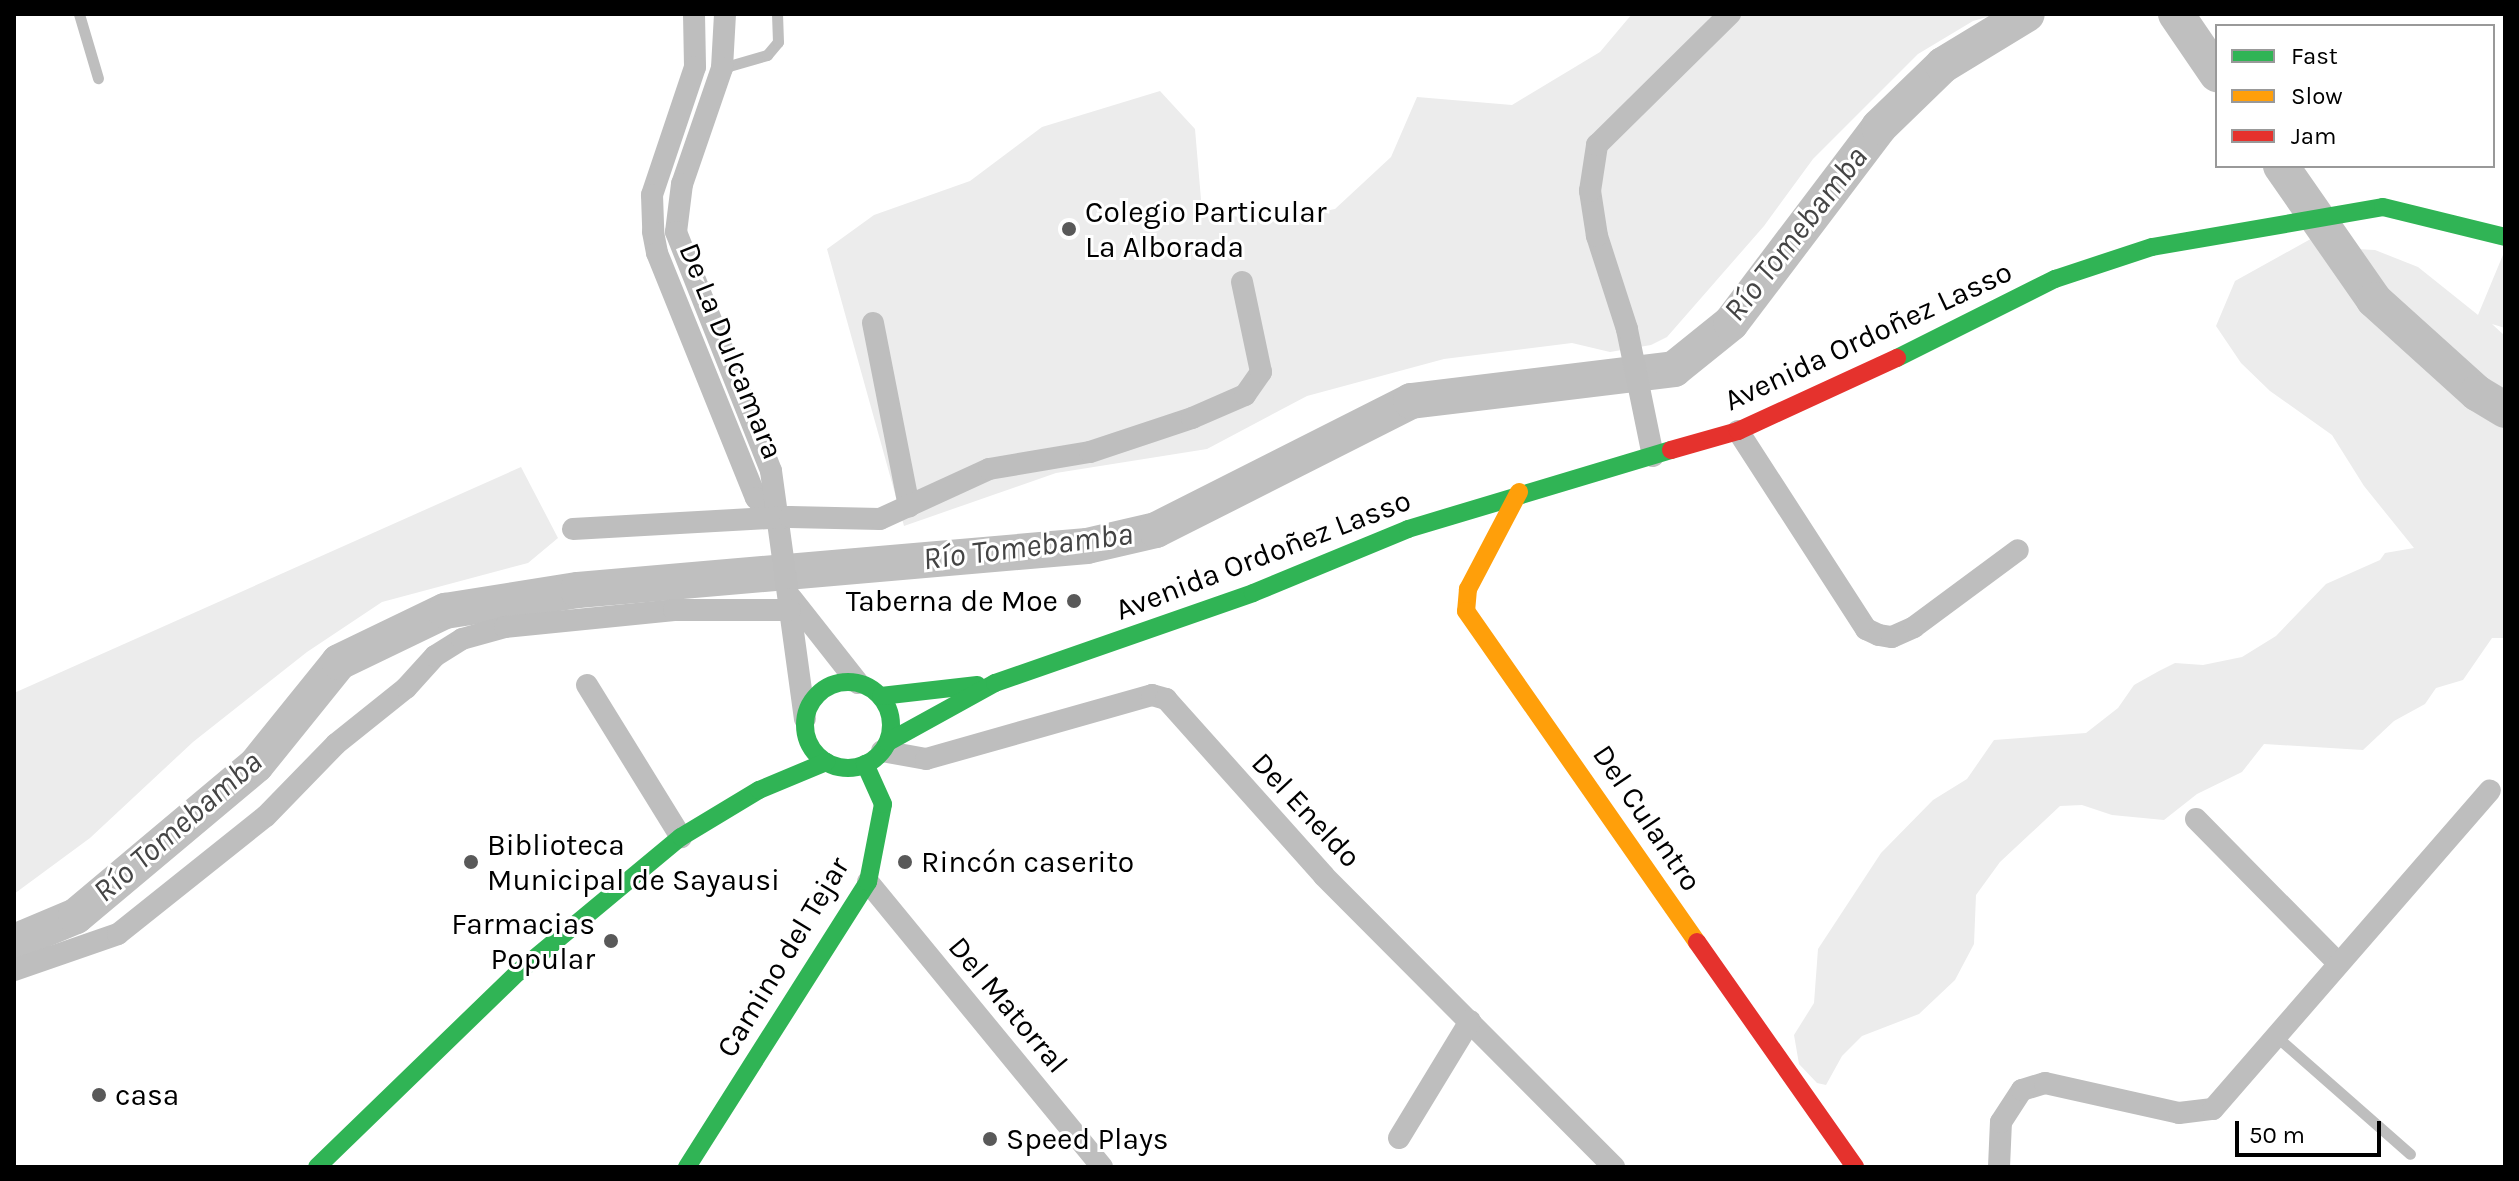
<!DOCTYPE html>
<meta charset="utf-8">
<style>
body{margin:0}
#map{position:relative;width:2519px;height:1181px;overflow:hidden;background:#fff;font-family:Karla,sans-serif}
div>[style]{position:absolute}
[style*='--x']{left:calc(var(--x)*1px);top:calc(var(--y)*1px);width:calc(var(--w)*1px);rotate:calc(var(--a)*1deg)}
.green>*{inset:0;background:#ececec}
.river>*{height:36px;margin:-18px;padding:0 18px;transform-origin:18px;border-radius:18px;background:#bfbfbf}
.lane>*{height:11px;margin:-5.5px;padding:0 5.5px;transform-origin:5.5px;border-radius:5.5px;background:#bebebe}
.street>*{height:22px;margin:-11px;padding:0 11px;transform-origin:11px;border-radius:11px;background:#bebebe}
.fast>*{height:18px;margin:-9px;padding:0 9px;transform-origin:9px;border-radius:9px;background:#30b455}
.fast>.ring{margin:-9px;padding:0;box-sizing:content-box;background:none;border:18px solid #30b455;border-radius:50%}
.slow>*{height:18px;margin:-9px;padding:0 9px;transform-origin:9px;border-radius:9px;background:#ff9f0a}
.jam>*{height:18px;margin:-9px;padding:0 9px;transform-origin:9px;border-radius:9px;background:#e5322d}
.dots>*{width:22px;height:22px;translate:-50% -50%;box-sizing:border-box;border:4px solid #fff;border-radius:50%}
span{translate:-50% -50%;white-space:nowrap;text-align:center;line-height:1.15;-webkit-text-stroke:6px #fff;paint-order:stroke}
.poi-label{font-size:30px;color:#000}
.left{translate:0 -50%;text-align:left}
.right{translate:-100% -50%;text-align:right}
.street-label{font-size:30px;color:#000}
.water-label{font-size:32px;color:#444;font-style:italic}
.frame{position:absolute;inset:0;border:16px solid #000;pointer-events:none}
.legend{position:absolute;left:2215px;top:24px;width:280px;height:144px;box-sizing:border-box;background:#fff;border:2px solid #999;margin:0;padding:10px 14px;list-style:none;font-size:24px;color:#000}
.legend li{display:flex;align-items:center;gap:16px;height:40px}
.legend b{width:40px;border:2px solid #999}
.scale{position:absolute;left:2235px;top:1121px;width:146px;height:36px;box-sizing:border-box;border:4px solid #000;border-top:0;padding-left:10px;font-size:24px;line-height:28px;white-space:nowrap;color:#000;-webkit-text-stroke:6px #fff;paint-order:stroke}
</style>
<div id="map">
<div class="green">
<i style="clip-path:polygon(1632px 14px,1997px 14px,1973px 21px,1918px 54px,1813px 159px,1764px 226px,1667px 337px,1651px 345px,1610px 352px,1572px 343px,1444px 359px,1307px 396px,1207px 449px,1056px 473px,904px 526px,827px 249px,874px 215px,970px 181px,1042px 127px,1160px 91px,1195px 129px,1202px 211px,1270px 222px,1335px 209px,1391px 157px,1417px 97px,1512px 105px,1600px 52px)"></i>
<i style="clip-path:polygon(2316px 236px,2356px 249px,2375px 250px,2418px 267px,2478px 315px,2505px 250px,2505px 328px,2492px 324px,2505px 336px,2505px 638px,2492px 638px,2463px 680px,2436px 688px,2425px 704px,2394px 721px,2363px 750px,2264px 744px,2242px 772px,2197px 794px,2164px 820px,2112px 815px,2082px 805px,2060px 806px,2000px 862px,1976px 895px,1974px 944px,1955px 980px,1919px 1014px,1862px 1036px,1842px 1056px,1826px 1085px,1817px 1083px,1799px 1064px,1794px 1035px,1814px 1003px,1818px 949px,1881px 853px,1933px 800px,1967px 779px,1994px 740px,2086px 733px,2118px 708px,2134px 685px,2159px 671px,2175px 663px,2203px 665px,2242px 657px,2276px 636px,2326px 584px,2380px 560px,2385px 553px,2414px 548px,2364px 486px,2332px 435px,2270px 391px,2241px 363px,2216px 326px,2235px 281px)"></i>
<i style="clip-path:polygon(521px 467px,558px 538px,528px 563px,382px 602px,307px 652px,193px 742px,90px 838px,14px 894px,14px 693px)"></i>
</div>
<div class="river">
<i style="--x:2176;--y:14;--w:73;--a:55.7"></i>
<i style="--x:2281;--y:166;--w:163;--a:55.2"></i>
<i style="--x:2374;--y:300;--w:139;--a:42.1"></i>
<i style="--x:2477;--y:393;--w:33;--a:31"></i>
<i style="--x:14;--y:942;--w:67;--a:-22.8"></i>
<i style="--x:76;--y:916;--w:235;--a:-40"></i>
<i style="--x:256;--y:765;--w:132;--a:-51.1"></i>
<i style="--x:339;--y:662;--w:118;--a:-25.7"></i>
<i style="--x:445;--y:611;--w:135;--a:-9"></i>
<i style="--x:578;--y:590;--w:511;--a:-4.94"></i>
<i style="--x:1087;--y:546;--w:71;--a:-13.1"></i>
<i style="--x:1156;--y:530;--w:286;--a:-26.8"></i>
<i style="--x:1411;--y:401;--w:265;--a:-6.9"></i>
<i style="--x:1674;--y:369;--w:73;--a:-38.9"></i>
<i style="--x:1731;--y:323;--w:246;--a:-52.9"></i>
<i style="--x:1879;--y:127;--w:89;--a:-44.1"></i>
<i style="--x:1943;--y:65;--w:98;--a:-31.3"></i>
</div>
<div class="lane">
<i style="--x:79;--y:14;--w:67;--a:73.5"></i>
<i style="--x:722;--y:68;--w:47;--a:-16.1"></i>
<i style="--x:767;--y:55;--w:17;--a:-50"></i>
<i style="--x:778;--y:42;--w:28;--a:-92"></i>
<i style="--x:2277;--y:1037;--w:177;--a:41.3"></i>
</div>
<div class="street">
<i style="--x:694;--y:14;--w:53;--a:88.9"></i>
<i style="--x:695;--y:67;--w:135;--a:108.6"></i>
<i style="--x:652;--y:195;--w:37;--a:88"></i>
<i style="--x:653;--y:232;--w:21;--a:79"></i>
<i style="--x:657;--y:253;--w:264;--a:68"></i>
<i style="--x:756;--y:498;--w:26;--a:47"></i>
<i style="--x:725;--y:14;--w:54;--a:93.2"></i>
<i style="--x:722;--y:68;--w:123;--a:109"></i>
<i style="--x:682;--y:184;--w:48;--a:97.1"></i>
<i style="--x:676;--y:232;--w:257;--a:68.3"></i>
<i style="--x:771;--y:471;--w:250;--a:82.2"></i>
<i style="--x:873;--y:323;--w:187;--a:78.9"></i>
<i style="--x:1738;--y:431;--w:236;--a:57.1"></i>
<i style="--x:1866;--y:629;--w:14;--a:25"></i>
<i style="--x:1879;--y:635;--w:13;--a:9"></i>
<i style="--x:1892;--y:637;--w:24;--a:-24"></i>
<i style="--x:1914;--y:627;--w:129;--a:-36.5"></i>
<i style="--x:1653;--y:456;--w:130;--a:-101.6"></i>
<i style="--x:1627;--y:329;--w:98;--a:-107.9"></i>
<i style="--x:1597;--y:236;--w:46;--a:-98.8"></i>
<i style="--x:1590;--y:191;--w:47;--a:-81.3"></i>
<i style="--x:1597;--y:145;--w:187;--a:-44.6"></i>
<i style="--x:573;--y:529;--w:217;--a:-3.2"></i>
<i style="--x:790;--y:517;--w:90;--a:1.3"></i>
<i style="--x:880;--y:519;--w:120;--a:-24.6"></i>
<i style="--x:989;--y:469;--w:102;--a:-9.6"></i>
<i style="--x:1090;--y:452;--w:108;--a:-18.4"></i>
<i style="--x:1192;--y:418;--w:58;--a:-23.5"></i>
<i style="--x:1245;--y:395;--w:28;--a:-55"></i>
<i style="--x:1261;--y:372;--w:92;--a:-101.9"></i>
<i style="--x:792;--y:599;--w:107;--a:51.8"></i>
<i style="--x:587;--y:685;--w:179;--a:58.3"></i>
<i style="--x:882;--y:751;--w:45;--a:10.3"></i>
<i style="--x:926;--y:759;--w:235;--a:-15.8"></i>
<i style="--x:1152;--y:695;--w:15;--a:16"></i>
<i style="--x:1166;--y:699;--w:237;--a:48.2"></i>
<i style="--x:1324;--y:876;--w:411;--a:45.1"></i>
<i style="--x:2196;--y:819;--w:202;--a:45.4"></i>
<i style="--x:868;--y:882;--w:369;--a:50.6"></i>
<i style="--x:14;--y:970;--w:110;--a:-19.1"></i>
<i style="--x:118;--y:934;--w:189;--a:-38.6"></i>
<i style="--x:266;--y:816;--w:100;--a:-45.8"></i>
<i style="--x:336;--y:744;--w:90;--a:-38.7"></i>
<i style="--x:406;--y:688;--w:43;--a:-47.8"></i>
<i style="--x:435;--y:656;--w:32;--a:-32"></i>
<i style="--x:462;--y:639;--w:45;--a:-15.6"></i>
<i style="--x:505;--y:627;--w:170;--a:-5.7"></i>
<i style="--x:674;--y:610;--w:116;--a:0"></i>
<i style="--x:1399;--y:1138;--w:137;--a:-58.7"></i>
<i style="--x:1999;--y:1167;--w:45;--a:-87.5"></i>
<i style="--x:2001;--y:1122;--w:38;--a:-57"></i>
<i style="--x:2022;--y:1090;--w:24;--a:-17"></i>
<i style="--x:2045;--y:1083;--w:137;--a:12.6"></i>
<i style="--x:2179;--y:1113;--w:34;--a:-7"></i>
<i style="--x:2213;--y:1109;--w:422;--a:-49"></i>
</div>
<div class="fast">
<i style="--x:1897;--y:358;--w:177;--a:-26.6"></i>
<i style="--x:2055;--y:279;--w:102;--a:-18.3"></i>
<i style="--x:2152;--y:247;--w:234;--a:-9.8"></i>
<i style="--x:2383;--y:207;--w:126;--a:13.8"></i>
<i class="ring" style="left:805px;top:682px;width:68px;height:68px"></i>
<i style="--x:881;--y:696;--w:97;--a:-6.5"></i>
<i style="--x:888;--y:742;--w:122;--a:-28.9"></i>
<i style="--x:995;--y:683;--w:273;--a:-19.2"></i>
<i style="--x:1253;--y:593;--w:168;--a:-22.4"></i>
<i style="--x:1408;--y:529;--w:275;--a:-16.7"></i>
<i style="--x:317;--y:1167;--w:279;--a:-44.1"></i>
<i style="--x:517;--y:973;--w:213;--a:-39.7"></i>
<i style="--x:681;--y:837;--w:91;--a:-31.1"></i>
<i style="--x:759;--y:790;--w:73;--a:-22.7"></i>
<i style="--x:687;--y:1167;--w:338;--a:-57.6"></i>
<i style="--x:868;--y:882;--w:79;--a:-79.1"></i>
<i style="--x:883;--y:804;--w:44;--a:-114.2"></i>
</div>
<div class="slow">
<i style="--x:1519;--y:492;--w:110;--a:117.7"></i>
<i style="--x:1468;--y:589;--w:22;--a:95"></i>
<i style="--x:1466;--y:611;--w:404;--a:55.1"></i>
</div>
<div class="jam">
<i style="--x:1671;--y:450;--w:70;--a:-15.8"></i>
<i style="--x:1738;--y:431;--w:175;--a:-24.7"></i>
<i style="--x:1697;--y:942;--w:275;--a:54.9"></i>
</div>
<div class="dots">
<i style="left:1069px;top:229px;background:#595959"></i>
<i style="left:1074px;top:601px;background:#595959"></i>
<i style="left:471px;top:862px;background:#595959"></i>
<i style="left:905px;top:862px;background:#595959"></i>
<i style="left:611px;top:941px;background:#595959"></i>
<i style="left:99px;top:1095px;background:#595959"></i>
<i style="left:990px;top:1139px;background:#595959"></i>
</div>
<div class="poi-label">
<span class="left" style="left:1085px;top:229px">Colegio Particular<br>La Alborada</span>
<span class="right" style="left:1058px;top:601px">Taberna de Moe</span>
<span class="left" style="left:487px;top:862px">Biblioteca<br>Municipal de Sayausi</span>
<span class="left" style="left:921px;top:862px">Rincón caserito</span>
<span class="right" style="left:595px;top:941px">Farmacias<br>Popular</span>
<span class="left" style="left:115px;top:1095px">casa</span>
<span class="left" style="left:1006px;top:1139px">Speed Plays</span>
</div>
<div class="street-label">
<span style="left:1868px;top:336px;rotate:-25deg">Avenida Ordoñez Lasso</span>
<span style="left:731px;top:351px;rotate:68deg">De La Dulcamara</span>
<span style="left:1263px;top:555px;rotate:-21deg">Avenida Ordoñez Lasso</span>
<span style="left:1306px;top:810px;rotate:47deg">Del Eneldo</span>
<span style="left:1647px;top:818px;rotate:56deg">Del Culantro</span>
<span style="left:783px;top:957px;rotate:-59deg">Camino del Tejar</span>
<span style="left:1008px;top:1005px;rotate:50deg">Del Matorral</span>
</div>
<div class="water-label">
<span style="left:1796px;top:234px;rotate:-52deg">Río Tomebamba</span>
<span style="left:1028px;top:547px;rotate:-7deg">Río Tomebamba</span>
<span style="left:178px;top:827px;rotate:-41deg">Río Tomebamba</span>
</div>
<div class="frame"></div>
<ul class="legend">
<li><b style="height:10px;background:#30b455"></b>Fast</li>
<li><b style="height:10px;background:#ff9f0a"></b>Slow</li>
<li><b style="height:10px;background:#e5322d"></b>Jam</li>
</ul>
<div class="scale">50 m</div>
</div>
